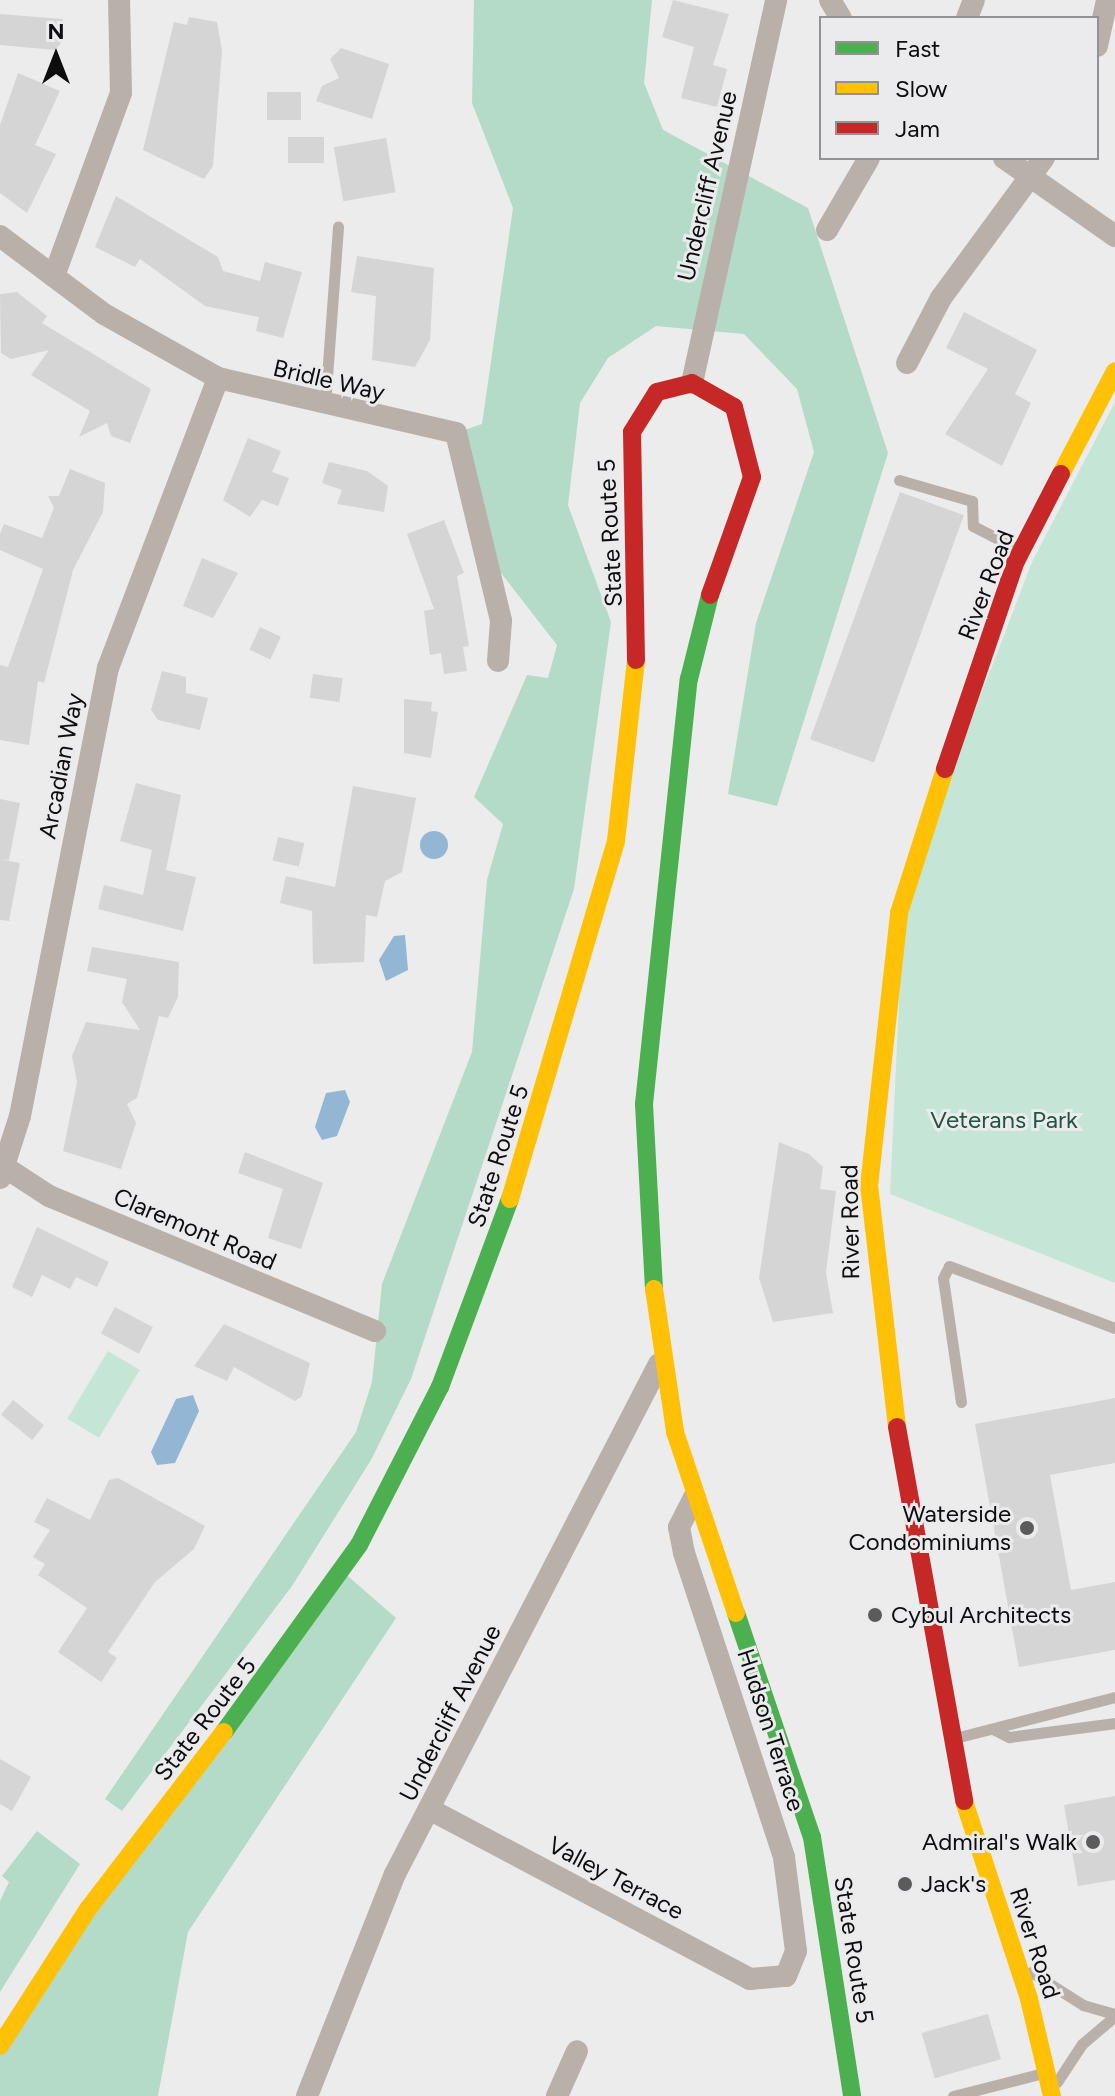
<!DOCTYPE html>
<style>
body{margin:0}
#map{position:relative;width:1115px;height:2096px;overflow:hidden;background:#ececec;font-family:Figtree,sans-serif}
div>[style]{position:absolute}
[style*='--x']{left:calc(var(--x)*1px);top:calc(var(--y)*1px);width:calc(var(--w)*1px);rotate:calc(var(--a)*1deg)}
.green>*{inset:0;background:#c5e6d7;transform-origin:0 0}
.forest>*{inset:0;background:#b4dac8}
.water>*{inset:0;background:#92b6d4}
.round{border-radius:50%}
.building>*{inset:0;background:#d5d5d5;transform-origin:0 0}
.lane>*{height:11px;margin:-5.5px;padding:0 5.5px;transform-origin:5.5px;border-radius:5.5px;background:#b9b0aa}
.street>*{height:22px;margin:-11px;padding:0 11px;transform-origin:11px;border-radius:11px;background:#b9b0aa}
.fast>*{height:18px;margin:-9px;padding:0 9px;transform-origin:9px;border-radius:9px;background:#4caf50}
.slow>*{height:18px;margin:-9px;padding:0 9px;transform-origin:9px;border-radius:9px;background:#ffc107}
.jam>*{height:18px;margin:-9px;padding:0 9px;transform-origin:9px;border-radius:9px;background:#c62828}
.dots>*{width:22px;height:22px;translate:-50% -50%;box-sizing:border-box;border:4px solid #ebebed;border-radius:50%}
span{translate:-50% -50%;white-space:nowrap;text-align:center;line-height:1.15;-webkit-text-stroke:6px #ebebed;paint-order:stroke}
.street-label{font-size:24px;color:#0d0d0e}
.park-label{font-size:24px;color:#1f543f}
.poi-label{font-size:24px;color:#0d0d0e}
.right{translate:-100% -50%;text-align:right}
.left{translate:0 -50%;text-align:left}
.legend{position:absolute;left:819px;top:16px;width:280px;height:144px;box-sizing:border-box;background:#ebebed;border:2px solid #929294;margin:0;padding:10px 14px;list-style:none;font-size:24px;color:#0d0d0e}
.legend li{display:flex;align-items:center;gap:16px;height:40px}
.legend b{width:40px;border:2px solid #929294}
.north{position:absolute;left:16px;top:16px;width:80px;height:80px;-webkit-text-stroke:6px #ebebed;paint-order:stroke;rotate:0deg;font-size:22px;font-weight:700;line-height:32px;text-align:center;color:#0d0d0e}
.north::after{content:'';display:block;margin:auto;width:28px;height:36px;background:#0d0d0e;clip-path:polygon(50% 0,100% 100%,50% 72%,0 100%)}
</style>
<div id="map">
<div class="green">
<i style="clip-path:polygon(1115px 402px,1115px 1283px,890px 1194px,904px 895px,1032px 562px)"></i>
<i style="left:108px;top:1351px;width:37px;height:79px;rotate:31deg"></i>
</div>
<div class="forest">
<i style="clip-path:polygon(474px 0,652px 0,644px 83px,663px 130px,808px 208px,888px 453px,777px 806px,728px 794px,756px 623px,814px 452px,797px 389px,744px 334px,656px 326px,608px 358px,580px 403px,568px 505px,611px 622px,574px 889px,411px 1379px,371px 1460px,292px 1586px,122px 1811px,105px 1799px,356px 1432px,372px 1382px,382px 1284px,472px 1052px,487px 880px,503px 824px,474px 797px,527px 675px,548px 678px,557px 645px,484px 551px,456px 433px,482px 424px,513px 208px,472px 103px)"></i>
<i style="clip-path:polygon(342px 1571px,396px 1618px,188px 1932px,158px 2096px,0 2096px,0 2046px)"></i>
<i style="clip-path:polygon(37px 1831px,80px 1864px,0 1992px,0 1901px,9px 1882px,2px 1876px)"></i>
</div>
<div class="water">
<i class="round" style="left:420px;top:831px;width:28px;height:28px"></i>
<i style="clip-path:polygon(405px 935px,408px 970px,386px 981px,379px 960px,394px 936px)"></i>
<i style="clip-path:polygon(345px 1090px,350px 1102px,337px 1136px,322px 1140px,315px 1127px,326px 1093px)"></i>
<i style="clip-path:polygon(193px 1395px,199px 1411px,175px 1463px,157px 1465px,151px 1452px,176px 1399px)"></i>
</div>
<div class="building">
<i style="clip-path:polygon(673px 0,729px 14px,713px 65px,727px 69px,717px 107px,681px 98px,694px 47px,662px 37px)"></i>
<i style="clip-path:polygon(0 14px,63px 19px,61px 43px,55px 50px,0 45px)"></i>
<i style="clip-path:polygon(189px 17px,217px 22px,222px 51px,213px 166px,204px 179px,143px 150px,174px 22px,187px 25px)"></i>
<i style="clip-path:polygon(341px 48px,389px 64px,372px 119px,316px 101px,322px 86px,339px 78px,330px 59px)"></i>
<i style="clip-path:polygon(18px 73px,60px 91px,35px 145px,56px 154px,27px 213px,0 193px,0 125px)"></i>
<i style="left:267px;top:92px;width:34px;height:28px"></i>
<i style="left:288px;top:137px;width:36px;height:26px"></i>
<i style="left:386px;top:138px;width:55px;height:53px;rotate:80deg"></i>
<i style="clip-path:polygon(116px 196px,218px 257px,223px 271px,260px 281px,265px 262px,302px 272px,283px 338px,256px 331px,259px 317px,205px 306px,140px 259px,135px 267px,95px 247px)"></i>
<i style="clip-path:polygon(357px 256px,434px 268px,430px 340px,415px 367px,372px 360px,376px 296px,351px 292px)"></i>
<i style="clip-path:polygon(17px 292px,47px 316px,42px 323px,151px 389px,130px 443px,111px 436px,107px 423px,79px 437px,90px 411px,31px 375px,49px 350px,11px 359px,1px 353px,0 294px)"></i>
<i style="clip-path:polygon(964px 312px,1037px 350px,1015px 394px,1031px 403px,1002px 466px,945px 434px,988px 369px,946px 348px)"></i>
<i style="clip-path:polygon(248px 438px,281px 451px,272px 472px,289px 478px,278px 506px,262px 500px,250px 517px,223px 500px)"></i>
<i style="clip-path:polygon(329px 462px,367px 471px,388px 486px,384px 512px,337px 504px,342px 490px,322px 483px)"></i>
<i style="clip-path:polygon(70px 469px,105px 483px,103px 512px,73px 570px,44px 683px,38px 681px,29px 745px,0 740px,0 665px,8px 667px,43px 569px,0 550px,0 534px,4px 524px,42px 538px,54px 508px,48px 496px,59px 496px)"></i>
<i style="left:900px;top:492px;width:68px;height:263px;rotate:20deg"></i>
<i style="clip-path:polygon(444px 520px,464px 573px,457px 576px,469px 646px,463px 647px,467px 671px,444px 674px,441px 653px,430px 655px,424px 611px,434px 609px,407px 534px)"></i>
<i style="clip-path:polygon(202px 558px,238px 573px,213px 618px,183px 606px)"></i>
<i style="left:260px;top:627px;width:23px;height:25px;rotate:25deg"></i>
<i style="clip-path:polygon(162px 671px,186px 677px,186px 693px,208px 698px,200px 730px,158px 720px,151px 710px)"></i>
<i style="left:313px;top:674px;width:30px;height:24px;rotate:8deg"></i>
<i style="clip-path:polygon(404px 699px,432px 702px,431px 711px,438px 712px,431px 758px,404px 753px)"></i>
<i style="clip-path:polygon(136px 783px,181px 795px,166px 870px,196px 877px,183px 931px,98px 909px,104px 885px,143px 895px,152px 850px,120px 841px)"></i>
<i style="clip-path:polygon(353px 786px,416px 798px,402px 872px,385px 881px,377px 917px,366px 915px,364px 962px,313px 964px,312px 911px,280px 903px,286px 876px,335px 887px)"></i>
<i style="clip-path:polygon(0 799px,20px 803px,9px 860px,0 859px)"></i>
<i style="left:278px;top:837px;width:27px;height:24px;rotate:13deg"></i>
<i style="clip-path:polygon(0 859px,20px 863px,9px 921px,0 920px)"></i>
<i style="clip-path:polygon(92px 947px,179px 962px,178px 997px,168px 1018px,159px 1016px,137px 1098px,127px 1104px,136px 1123px,121px 1169px,63px 1151px,77px 1082px,72px 1056px,86px 1022px,140px 1030px,122px 1002px,127px 979px,87px 971px)"></i>
<i style="clip-path:polygon(779px 1142px,809px 1154px,823px 1167px,820px 1189px,836px 1191px,826px 1273px,833px 1313px,773px 1322px,759px 1278px)"></i>
<i style="clip-path:polygon(245px 1152px,323px 1183px,301px 1249px,268px 1238px,283px 1189px,238px 1173px)"></i>
<i style="clip-path:polygon(37px 1227px,109px 1262px,97px 1287px,76px 1277px,70px 1289px,42px 1275px,32px 1297px,12px 1287px)"></i>
<i style="left:115px;top:1307px;width:43px;height:30px;rotate:28deg"></i>
<i style="clip-path:polygon(224px 1324px,310px 1363px,302px 1396px,295px 1401px,234px 1367px,227px 1381px,194px 1366px)"></i>
<i style="clip-path:polygon(1115px 1398px,1115px 1463px,1050px 1475px,1071px 1590px,1115px 1582px,1115px 1650px,1019px 1667px,975px 1424px)"></i>
<i style="left:13px;top:1400px;width:40px;height:19px;rotate:39deg"></i>
<i style="clip-path:polygon(118px 1478px,205px 1526px,194px 1549px,155px 1582px,108px 1652px,117px 1658px,101px 1682px,58px 1652px,87px 1608px,38px 1575px,45px 1564px,33px 1557px,50px 1530px,34px 1522px,47px 1498px,90px 1520px,109px 1480px)"></i>
<i style="clip-path:polygon(0 1759px,31px 1777px,12px 1811px,0 1804px)"></i>
<i style="clip-path:polygon(1115px 1796px,1115px 1880px,1078px 1886px,1064px 1805px)"></i>
<i style="left:988px;top:2014px;width:47px;height:69px;rotate:74deg"></i>
</div>
<div class="lane">
<i style="--x:325;--y:404;--w:178;--a:-85.8"></i>
<i style="--x:899;--y:480;--w:76;--a:16"></i>
<i style="--x:972;--y:501;--w:25;--a:88"></i>
<i style="--x:973;--y:526;--w:51;--a:27.1"></i>
<i style="--x:961;--y:1402;--w:125;--a:-98.3"></i>
<i style="--x:943;--y:1278;--w:13;--a:-63"></i>
<i style="--x:949;--y:1266;--w:177;--a:20.5"></i>
<i style="--x:995;--y:1730;--w:16;--a:27"></i>
<i style="--x:1009;--y:1737;--w:107;--a:-7.5"></i>
<i style="--x:955;--y:1738;--w:165;--a:-14.4"></i>
<i style="--x:1031;--y:1972;--w:62;--a:32.4"></i>
<i style="--x:1083;--y:2005;--w:33;--a:16"></i>
<i style="--x:1057;--y:2082;--w:45;--a:-56.7"></i>
<i style="--x:1082;--y:2044;--w:43;--a:-40.3"></i>
<i style="--x:953;--y:2096;--w:93;--a:-14.3"></i>
</div>
<div class="street">
<i style="--x:830;--y:0;--w:21;--a:59"></i>
<i style="--x:967;--y:18;--w:19;--a:-69"></i>
<i style="--x:1097;--y:46;--w:47;--a:-77.7"></i>
<i style="--x:1004;--y:158;--w:136;--a:35.1"></i>
<i style="--x:827;--y:230;--w:83;--a:-59.7"></i>
<i style="--x:0;--y:236;--w:130;--a:36.9"></i>
<i style="--x:104;--y:314;--w:131;--a:29.3"></i>
<i style="--x:218;--y:378;--w:244;--a:13"></i>
<i style="--x:456;--y:433;--w:193;--a:76.5"></i>
<i style="--x:501;--y:621;--w:40;--a:94.3"></i>
<i style="--x:54;--y:276;--w:195;--a:-69.9"></i>
<i style="--x:121;--y:93;--w:93;--a:-91.2"></i>
<i style="--x:907;--y:363;--w:73;--a:-62.4"></i>
<i style="--x:941;--y:298;--w:174;--a:-53.7"></i>
<i style="--x:692;--y:383;--w:392;--a:-77.6"></i>
<i style="--x:0;--y:1164;--w:59;--a:33.1"></i>
<i style="--x:49;--y:1196;--w:353;--a:22.5"></i>
<i style="--x:0;--y:1178;--w:65;--a:-72.1"></i>
<i style="--x:20;--y:1116;--w:457;--a:-78.9"></i>
<i style="--x:108;--y:668;--w:310;--a:-69.2"></i>
<i style="--x:431;--y:1810;--w:361;--a:27.9"></i>
<i style="--x:750;--y:1979;--w:36;--a:-5"></i>
<i style="--x:786;--y:1976;--w:27;--a:-68"></i>
<i style="--x:796;--y:1951;--w:95;--a:-97.3"></i>
<i style="--x:784;--y:1857;--w:320;--a:-108.2"></i>
<i style="--x:684;--y:1553;--w:26;--a:-101"></i>
<i style="--x:679;--y:1527;--w:34;--a:-63"></i>
<i style="--x:307;--y:2096;--w:239;--a:-68.4"></i>
<i style="--x:395;--y:1874;--w:574;--a:-62.63"></i>
<i style="--x:557;--y:2096;--w:49;--a:-66"></i>
</div>
<div class="fast">
<i style="--x:654;--y:1289;--w:185;--a:-93.1"></i>
<i style="--x:644;--y:1104;--w:427;--a:-84"></i>
<i style="--x:689;--y:679;--w:87;--a:-76"></i>
<i style="--x:736;--y:1613;--w:237;--a:71.3"></i>
<i style="--x:812;--y:1837;--w:262;--a:81.2"></i>
<i style="--x:224;--y:1732;--w:231;--a:-54.2"></i>
<i style="--x:359;--y:1545;--w:178;--a:-62.9"></i>
<i style="--x:440;--y:1387;--w:201;--a:-69.6"></i>
</div>
<div class="slow">
<i style="--x:1061;--y:474;--w:116;--a:-62.3"></i>
<i style="--x:510;--y:1199;--w:373;--a:-73.5"></i>
<i style="--x:616;--y:841;--w:182;--a:-83.7"></i>
<i style="--x:654;--y:1289;--w:145;--a:81.6"></i>
<i style="--x:675;--y:1432;--w:191;--a:71.4"></i>
<i style="--x:897;--y:1427;--w:243;--a:-96.6"></i>
<i style="--x:869;--y:1186;--w:275;--a:-83.7"></i>
<i style="--x:899;--y:913;--w:151;--a:-72.3"></i>
<i style="--x:964;--y:1801;--w:208;--a:71.8"></i>
<i style="--x:1029;--y:1999;--w:100;--a:76.7"></i>
<i style="--x:0;--y:2046;--w:163;--a:-57.3"></i>
<i style="--x:88;--y:1909;--w:223;--a:-52.5"></i>
</div>
<div class="jam">
<i style="--x:636;--y:660;--w:228;--a:-91"></i>
<i style="--x:632;--y:432;--w:47;--a:-58"></i>
<i style="--x:657;--y:392;--w:36;--a:-14"></i>
<i style="--x:692;--y:383;--w:48;--a:29.7"></i>
<i style="--x:734;--y:407;--w:72;--a:75.6"></i>
<i style="--x:752;--y:477;--w:125;--a:109.6"></i>
<i style="--x:945;--y:769;--w:220;--a:-71.2"></i>
<i style="--x:1016;--y:561;--w:98;--a:-62.7"></i>
<i style="--x:897;--y:1427;--w:380;--a:79.8"></i>
</div>
<div class="dots">
<i style="left:1027px;top:1528px;background:#5b5b5c"></i>
<i style="left:875px;top:1615px;background:#5b5b5c"></i>
<i style="left:1093px;top:1842px;background:#5b5b5c"></i>
<i style="left:905px;top:1884px;background:#5b5b5c"></i>
</div>
<div class="street-label">
<span style="left:707px;top:186px;rotate:-77deg">Undercliff Avenue</span>
<span style="left:329px;top:380px;rotate:13deg">Bridle Way</span>
<span style="left:610px;top:533px;rotate:-93deg">State Route 5</span>
<span style="left:986px;top:585px;rotate:-69deg">River Road</span>
<span style="left:61px;top:766px;rotate:-79deg">Arcadian Way</span>
<span style="left:498px;top:1156px;rotate:-72deg">State Route 5</span>
<span style="left:850px;top:1222px;rotate:-91deg">River Road</span>
<span style="left:195px;top:1229px;rotate:23deg">Claremont Road</span>
<span style="left:450px;top:1713px;rotate:-63deg">Undercliff Avenue</span>
<span style="left:205px;top:1719px;rotate:-52deg">State Route 5</span>
<span style="left:771px;top:1730px;rotate:72deg">Hudson Terrace</span>
<span style="left:616px;top:1878px;rotate:28deg">Valley Terrace</span>
<span style="left:1035px;top:1943px;rotate:72deg">River Road</span>
<span style="left:854px;top:1950px;rotate:81deg">State Route 5</span>
</div>
<div class="park-label">
<span style="left:1004px;top:1120px">Veterans Park</span>
</div>
<div class="poi-label">
<span class="right" style="left:1011px;top:1528px">Waterside<br>Condominiums</span>
<span class="left" style="left:891px;top:1615px">Cybul Architects</span>
<span class="right" style="left:1077px;top:1842px">Admiral's Walk</span>
<span class="left" style="left:921px;top:1884px">Jack's</span>
</div>
<ul class="legend">
<li><b style="height:10px;background:#4caf50"></b>Fast</li>
<li><b style="height:10px;background:#ffc107"></b>Slow</li>
<li><b style="height:10px;background:#c62828"></b>Jam</li>
</ul>
<div class="north">N</div>
</div>
